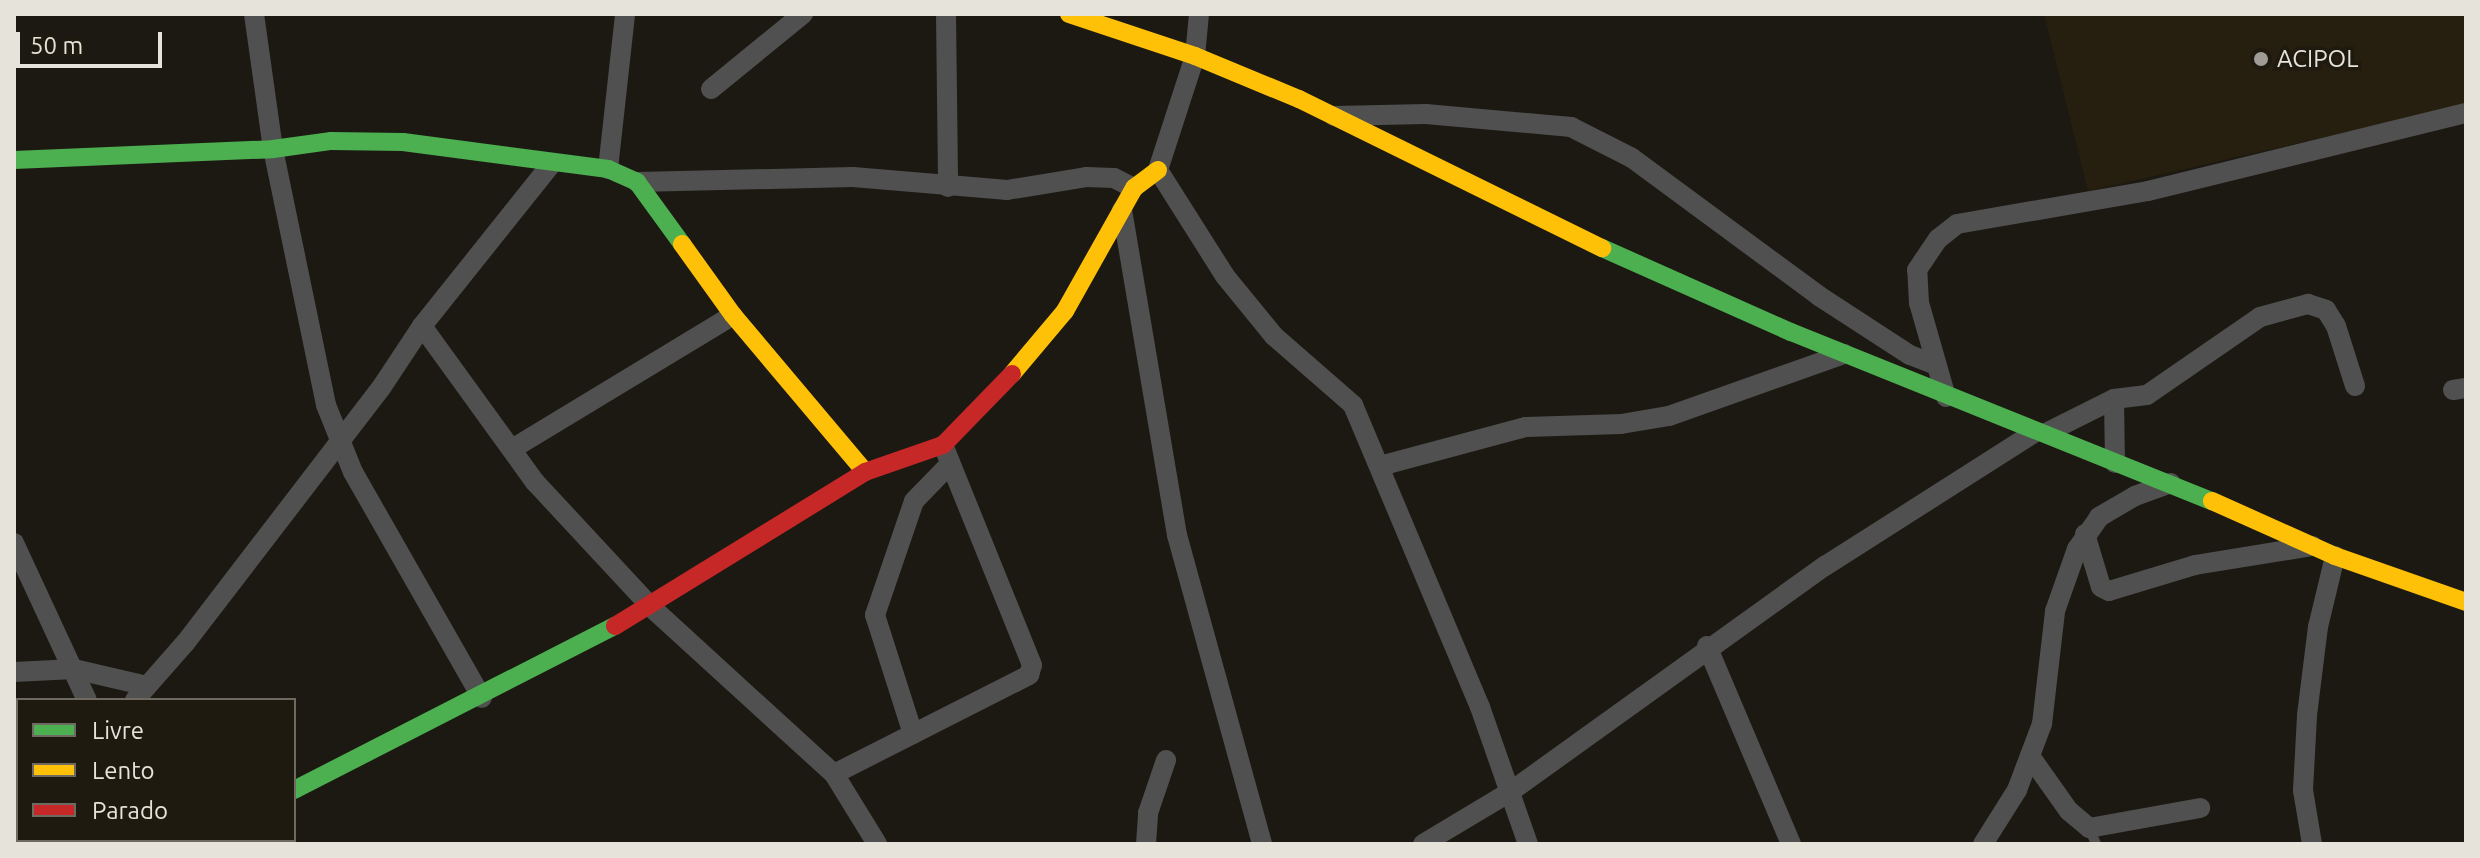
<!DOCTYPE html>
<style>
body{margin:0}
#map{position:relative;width:2480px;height:858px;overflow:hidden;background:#1c1912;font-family:Ubuntu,sans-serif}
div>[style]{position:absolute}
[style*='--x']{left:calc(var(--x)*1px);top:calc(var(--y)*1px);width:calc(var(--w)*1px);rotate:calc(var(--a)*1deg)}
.built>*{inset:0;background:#261f0f}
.lane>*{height:10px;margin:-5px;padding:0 5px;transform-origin:5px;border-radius:5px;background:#4f504f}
.street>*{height:20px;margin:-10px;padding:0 10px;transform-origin:10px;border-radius:10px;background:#4f504f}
.fast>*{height:18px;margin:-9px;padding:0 9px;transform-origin:9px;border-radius:9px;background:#4caf50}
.slow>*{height:18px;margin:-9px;padding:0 9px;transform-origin:9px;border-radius:9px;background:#ffc107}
.jam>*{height:18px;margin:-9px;padding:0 9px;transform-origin:9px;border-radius:9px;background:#c62828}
.dots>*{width:22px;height:22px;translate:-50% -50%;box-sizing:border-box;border:4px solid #1f1a0f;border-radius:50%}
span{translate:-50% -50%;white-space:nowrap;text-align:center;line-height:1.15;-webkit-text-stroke:7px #1f1a0f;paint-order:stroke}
.poi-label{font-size:24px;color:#e6e3db}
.left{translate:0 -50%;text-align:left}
.frame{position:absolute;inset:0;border:16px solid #e6e3db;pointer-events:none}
.legend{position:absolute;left:16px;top:698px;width:280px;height:144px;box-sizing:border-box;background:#1f1a0f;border:2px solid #6f6a61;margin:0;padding:10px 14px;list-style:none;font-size:24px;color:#e6e3db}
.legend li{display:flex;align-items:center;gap:16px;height:40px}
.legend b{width:40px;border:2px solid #6f6a61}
.scale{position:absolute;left:16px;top:32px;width:146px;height:36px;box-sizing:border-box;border:4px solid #e6e3db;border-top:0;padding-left:10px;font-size:24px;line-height:28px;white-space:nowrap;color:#e6e3db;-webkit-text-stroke:6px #1f1a0f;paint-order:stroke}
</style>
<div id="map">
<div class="built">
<i style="clip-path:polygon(2044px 14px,2466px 14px,2466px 105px,2088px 191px)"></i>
</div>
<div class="lane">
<i style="--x:2089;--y:828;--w:17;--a:66"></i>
</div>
<div class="street">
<i style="--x:254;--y:14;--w:136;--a:82"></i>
<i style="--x:273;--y:149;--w:261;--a:78.3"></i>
<i style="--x:326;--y:405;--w:72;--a:68.1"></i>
<i style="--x:353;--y:472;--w:260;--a:60.3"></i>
<i style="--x:946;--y:14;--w:173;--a:89.3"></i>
<i style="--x:1199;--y:14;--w:42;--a:95.4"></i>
<i style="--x:1195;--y:56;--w:120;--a:108"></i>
<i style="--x:1158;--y:170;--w:125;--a:57.7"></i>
<i style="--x:1225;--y:276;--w:77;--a:50.8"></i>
<i style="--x:1274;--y:336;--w:105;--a:41.1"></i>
<i style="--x:1353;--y:405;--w:328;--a:67.2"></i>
<i style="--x:1480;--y:707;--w:145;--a:70.7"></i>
<i style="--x:711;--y:89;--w:119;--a:-39.2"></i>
<i style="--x:1334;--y:116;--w:92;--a:-1.2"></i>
<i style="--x:1426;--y:114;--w:146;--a:5.1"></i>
<i style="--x:1571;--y:127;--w:68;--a:26.9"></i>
<i style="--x:1632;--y:158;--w:232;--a:36.4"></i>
<i style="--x:1819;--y:296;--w:108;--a:33"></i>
<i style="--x:1910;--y:355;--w:25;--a:21"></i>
<i style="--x:608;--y:169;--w:156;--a:-83.7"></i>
<i style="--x:637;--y:182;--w:216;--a:-1.3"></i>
<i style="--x:853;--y:177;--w:155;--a:4.8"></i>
<i style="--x:1007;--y:190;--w:80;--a:-9.3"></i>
<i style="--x:1086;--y:177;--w:28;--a:2"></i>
<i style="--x:1114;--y:178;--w:22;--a:27"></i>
<i style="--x:1122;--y:210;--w:330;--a:80.4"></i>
<i style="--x:1177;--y:535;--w:320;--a:74.6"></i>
<i style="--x:422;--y:326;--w:193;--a:54.1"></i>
<i style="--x:535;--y:482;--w:171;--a:47.1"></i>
<i style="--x:651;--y:607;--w:248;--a:42.4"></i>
<i style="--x:834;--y:774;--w:82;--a:58.4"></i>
<i style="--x:2453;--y:390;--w:13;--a:-9"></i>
<i style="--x:1946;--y:397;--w:98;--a:-106"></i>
<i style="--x:1919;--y:303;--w:33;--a:-93"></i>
<i style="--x:1917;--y:270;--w:37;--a:-56"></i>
<i style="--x:1938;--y:239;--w:24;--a:-38"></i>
<i style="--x:1957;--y:224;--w:194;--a:-9.8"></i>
<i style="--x:2148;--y:191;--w:327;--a:-13.8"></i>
<i style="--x:2114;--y:399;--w:64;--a:89.1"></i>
<i style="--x:2046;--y:433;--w:76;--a:-26.6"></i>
<i style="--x:2114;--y:399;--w:33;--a:-7"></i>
<i style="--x:2147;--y:395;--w:137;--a:-34.6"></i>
<i style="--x:2260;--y:317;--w:50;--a:-15.2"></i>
<i style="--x:2308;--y:304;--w:19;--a:18"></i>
<i style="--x:2326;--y:310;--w:19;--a:58"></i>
<i style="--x:2336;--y:326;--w:63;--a:72.4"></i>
<i style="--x:512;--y:449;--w:258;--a:-31.2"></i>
<i style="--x:1380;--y:466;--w:151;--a:-15"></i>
<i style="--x:1526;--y:427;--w:95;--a:-1.8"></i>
<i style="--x:1621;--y:424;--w:49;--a:-9.5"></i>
<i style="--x:1669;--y:416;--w:186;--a:-19.5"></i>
<i style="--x:2085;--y:534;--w:55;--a:73.2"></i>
<i style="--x:2101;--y:587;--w:9;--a:27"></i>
<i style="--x:2109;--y:591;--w:90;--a:-16.8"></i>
<i style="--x:2195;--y:565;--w:119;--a:-9.2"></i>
<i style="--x:14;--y:543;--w:173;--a:65.1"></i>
<i style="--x:1707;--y:646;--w:215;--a:67"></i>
<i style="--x:14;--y:672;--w:60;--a:-2.9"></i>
<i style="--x:74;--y:669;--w:75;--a:13.1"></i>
<i style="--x:135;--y:700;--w:77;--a:-48.7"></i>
<i style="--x:186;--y:642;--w:320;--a:-52.5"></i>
<i style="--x:381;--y:388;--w:74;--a:-56.5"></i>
<i style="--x:422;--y:326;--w:208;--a:-51.4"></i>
<i style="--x:913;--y:734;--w:125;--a:-107.7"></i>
<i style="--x:875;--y:615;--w:120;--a:-71.1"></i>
<i style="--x:914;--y:501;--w:52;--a:-45.8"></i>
<i style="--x:2030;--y:756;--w:67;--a:54.7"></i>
<i style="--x:2069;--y:811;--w:26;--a:40"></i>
<i style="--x:2089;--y:828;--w:113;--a:-10.2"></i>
<i style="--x:834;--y:774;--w:219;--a:-26.9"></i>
<i style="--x:1029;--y:675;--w:10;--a:-73"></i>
<i style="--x:1032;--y:665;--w:237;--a:-112"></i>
<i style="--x:98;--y:844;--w:4;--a:-90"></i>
<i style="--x:1146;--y:844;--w:31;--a:-86"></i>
<i style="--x:1148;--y:813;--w:56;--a:-71.2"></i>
<i style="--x:1423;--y:844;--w:101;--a:-30.9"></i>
<i style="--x:1510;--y:792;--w:388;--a:-35.7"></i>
<i style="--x:1825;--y:566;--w:248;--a:-32.5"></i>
<i style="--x:1983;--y:844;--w:64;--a:-57.8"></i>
<i style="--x:2017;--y:790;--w:71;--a:-69.3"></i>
<i style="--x:2042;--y:724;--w:114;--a:-83.4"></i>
<i style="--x:2055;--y:611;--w:66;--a:-70.5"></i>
<i style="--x:2077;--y:549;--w:39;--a:-55"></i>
<i style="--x:2099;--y:517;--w:42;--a:-30.3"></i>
<i style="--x:2135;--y:496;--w:38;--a:-20"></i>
<i style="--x:2312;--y:844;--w:55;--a:-99.5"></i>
<i style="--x:2303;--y:790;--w:75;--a:-86.9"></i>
<i style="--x:2307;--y:715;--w:89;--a:-82.9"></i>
<i style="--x:2318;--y:627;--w:73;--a:-76.5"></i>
</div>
<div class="fast">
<i style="--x:14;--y:160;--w:259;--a:-2.4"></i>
<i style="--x:273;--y:149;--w:59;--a:-7.9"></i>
<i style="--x:331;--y:141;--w:72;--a:0.8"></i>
<i style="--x:403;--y:142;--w:207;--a:7.5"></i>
<i style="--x:608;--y:169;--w:32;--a:24"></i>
<i style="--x:637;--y:182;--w:77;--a:54"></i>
<i style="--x:1602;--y:248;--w:207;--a:24"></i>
<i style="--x:1791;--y:332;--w:454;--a:21.9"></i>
<i style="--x:294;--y:790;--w:360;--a:-27.1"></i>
</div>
<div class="slow">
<i style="--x:1069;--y:14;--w:133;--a:18.4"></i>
<i style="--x:1195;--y:56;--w:113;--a:22.5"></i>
<i style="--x:1299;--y:99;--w:338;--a:26.2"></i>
<i style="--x:682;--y:244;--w:87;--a:54.3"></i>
<i style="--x:733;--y:315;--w:205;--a:49.9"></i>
<i style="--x:1012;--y:374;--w:82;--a:-49.9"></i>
<i style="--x:1065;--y:311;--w:141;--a:-60.7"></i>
<i style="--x:1134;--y:188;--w:30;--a:-37"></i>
<i style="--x:2212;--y:501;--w:135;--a:24.1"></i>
<i style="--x:2335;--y:556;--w:139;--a:19.3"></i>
</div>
<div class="jam">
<i style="--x:615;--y:626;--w:294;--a:-31.6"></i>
<i style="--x:865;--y:472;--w:83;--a:-19.1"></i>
<i style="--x:943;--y:445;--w:99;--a:-45.8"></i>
</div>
<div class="dots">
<i style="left:2261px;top:59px;background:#9f9c95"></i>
</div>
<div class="poi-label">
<span class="left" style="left:2277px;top:59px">ACIPOL</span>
</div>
<div class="frame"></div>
<ul class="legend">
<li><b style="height:10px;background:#4caf50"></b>Livre</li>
<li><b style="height:10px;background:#ffc107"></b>Lento</li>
<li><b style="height:10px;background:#c62828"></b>Parado</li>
</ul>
<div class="scale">50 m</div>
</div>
